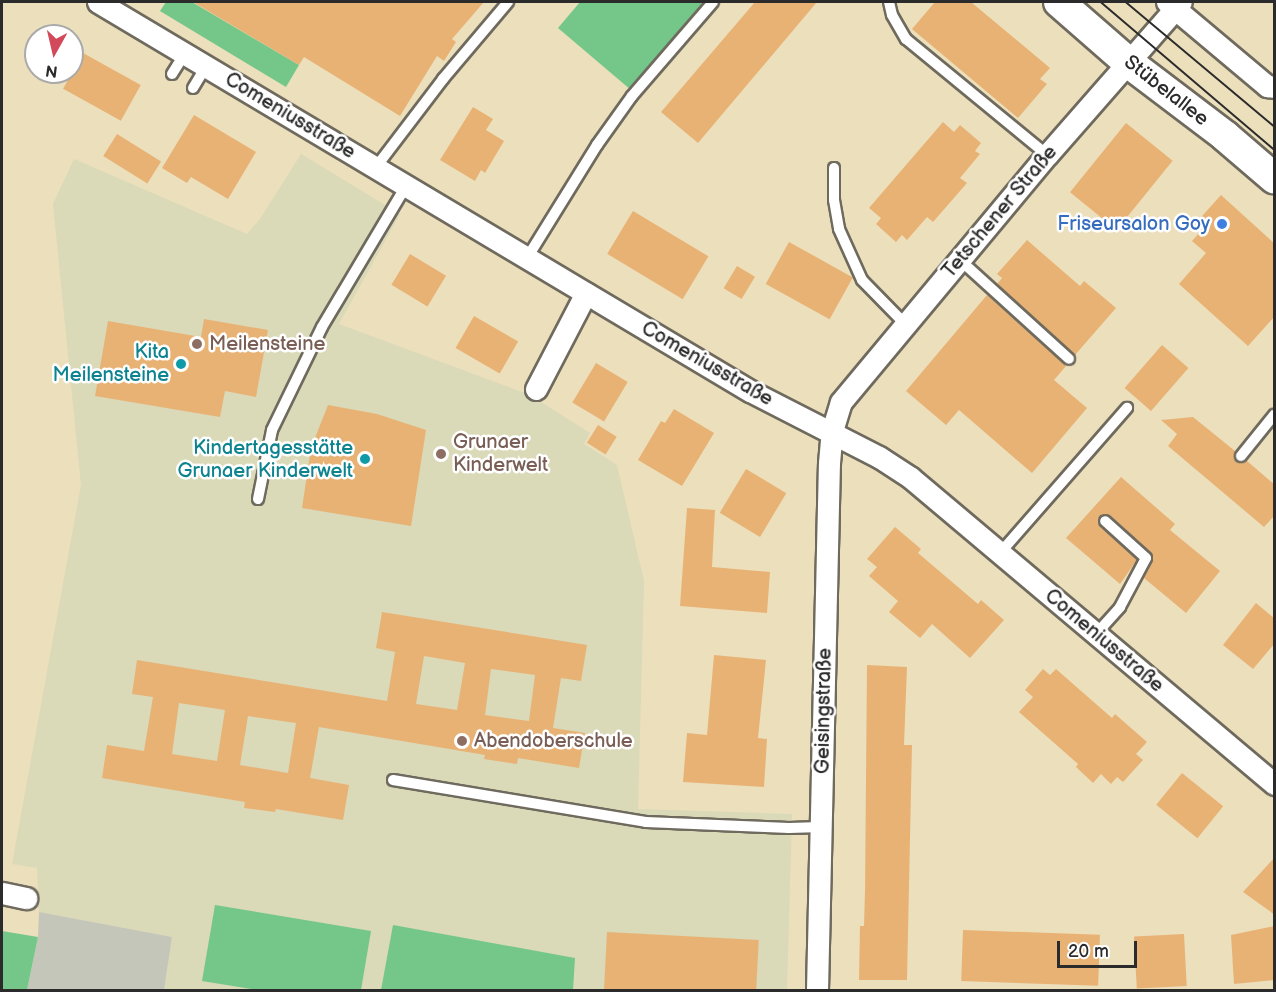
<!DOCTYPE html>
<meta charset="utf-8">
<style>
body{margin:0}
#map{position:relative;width:1276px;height:992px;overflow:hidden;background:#ecdfbc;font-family:"Balsamiq Sans",sans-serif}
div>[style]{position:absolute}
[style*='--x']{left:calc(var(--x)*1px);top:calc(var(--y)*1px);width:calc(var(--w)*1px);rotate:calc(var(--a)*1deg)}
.built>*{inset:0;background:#dad9b8}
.industrial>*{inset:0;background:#c3c6b9}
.green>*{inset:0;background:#74c789}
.building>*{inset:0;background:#e8b275;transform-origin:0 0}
.roads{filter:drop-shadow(2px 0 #6f6a5e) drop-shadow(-2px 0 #6f6a5e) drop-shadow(0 2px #6f6a5e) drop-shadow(0 -2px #6f6a5e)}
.lane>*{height:10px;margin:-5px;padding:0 5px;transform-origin:5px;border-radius:5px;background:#fff}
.street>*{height:21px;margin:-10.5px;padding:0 10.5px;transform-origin:10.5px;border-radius:10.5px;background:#fff}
.secondary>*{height:30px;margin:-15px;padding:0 15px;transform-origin:15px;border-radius:15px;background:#fff}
.tram>*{height:1.5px;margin:-0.75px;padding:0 0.75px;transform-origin:0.75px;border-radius:0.75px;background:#2b2b2b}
.dots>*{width:16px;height:16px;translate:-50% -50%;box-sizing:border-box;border:3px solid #fff;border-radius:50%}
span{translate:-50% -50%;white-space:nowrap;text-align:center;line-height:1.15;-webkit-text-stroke:5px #fff;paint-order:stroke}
.street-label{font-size:20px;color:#2b2b2b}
.shop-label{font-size:20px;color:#366cbe}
.right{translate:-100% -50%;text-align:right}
.education-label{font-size:20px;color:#785e54}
.left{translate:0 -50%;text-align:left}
.culture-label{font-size:20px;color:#0d838f}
.frame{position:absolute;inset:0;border:3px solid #2b2b2b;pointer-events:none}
.north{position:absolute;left:24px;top:24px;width:60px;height:60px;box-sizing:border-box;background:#fff;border:2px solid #aaa;border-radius:50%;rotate:188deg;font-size:16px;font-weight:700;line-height:24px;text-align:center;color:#2b2b2b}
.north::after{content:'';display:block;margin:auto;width:21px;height:27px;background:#d1495b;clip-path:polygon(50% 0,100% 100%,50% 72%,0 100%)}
.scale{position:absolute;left:1057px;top:941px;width:80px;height:27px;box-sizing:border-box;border:3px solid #2b2b2b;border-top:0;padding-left:8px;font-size:18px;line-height:21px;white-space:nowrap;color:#2b2b2b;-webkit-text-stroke:4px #fff;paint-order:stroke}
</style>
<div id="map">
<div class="built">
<i style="clip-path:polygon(301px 154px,400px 214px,339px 324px,530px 395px,590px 433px,584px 444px,617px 465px,644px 581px,638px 809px,792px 814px,787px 990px,164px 990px,172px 937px,39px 912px,37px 868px,12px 864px,81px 485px,53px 204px,74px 159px,247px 234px,260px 219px)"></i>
</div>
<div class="industrial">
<i style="clip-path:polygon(39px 912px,172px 937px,164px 990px,27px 990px,38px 937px)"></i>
</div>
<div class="green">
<i style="clip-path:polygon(166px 2px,192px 2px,299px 65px,286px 87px,160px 11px)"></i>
<i style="clip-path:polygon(580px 2px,700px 2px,702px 4px,631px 90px,558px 28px)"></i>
<i style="clip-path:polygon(215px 905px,371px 931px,361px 990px,257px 990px,202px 981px)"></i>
<i style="clip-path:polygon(393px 925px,575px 958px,573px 990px,381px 990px)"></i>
<i style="clip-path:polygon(2px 931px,38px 937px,27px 990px,2px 990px)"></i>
</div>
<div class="building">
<i style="clip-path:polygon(193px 2px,484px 2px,452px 39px,456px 42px,444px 61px,437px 56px,400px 116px,304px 57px,299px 65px)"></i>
<i style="clip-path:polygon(755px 2px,817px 2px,698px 143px,661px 112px)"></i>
<i style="clip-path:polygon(935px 2px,971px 2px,1050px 68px,1040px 79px,1047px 84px,1018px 118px,912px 29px)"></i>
<i style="left:83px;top:53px;width:66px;height:41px;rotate:29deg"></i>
<i style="clip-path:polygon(473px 107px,493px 119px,486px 130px,504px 141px,485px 173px,481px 170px,475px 181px,440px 160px)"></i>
<i style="clip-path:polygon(194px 115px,256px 152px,228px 199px,191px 177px,187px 183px,162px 168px)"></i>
<i style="clip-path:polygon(943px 122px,954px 132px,960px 125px,981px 143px,975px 151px,980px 154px,960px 178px,967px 183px,933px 222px,927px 217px,907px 240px,902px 235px,896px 242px,876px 224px,881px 218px,869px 208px)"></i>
<i style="left:1126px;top:123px;width:60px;height:89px;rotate:39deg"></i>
<i style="left:117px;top:134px;width:52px;height:26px;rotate:32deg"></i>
<i style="clip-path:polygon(1221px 195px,1275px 244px,1275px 316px,1248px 346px,1179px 284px,1206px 253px,1192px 241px,1201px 231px,1194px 225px)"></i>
<i style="left:633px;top:211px;width:88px;height:50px;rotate:31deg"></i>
<i style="clip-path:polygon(1027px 240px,1080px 286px,1084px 281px,1116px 308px,1075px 355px,997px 284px,1002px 278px,997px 274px)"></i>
<i style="left:789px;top:242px;width:73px;height:48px;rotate:29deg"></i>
<i style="left:410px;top:254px;width:42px;height:36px;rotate:31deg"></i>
<i style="left:737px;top:266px;width:21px;height:26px;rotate:31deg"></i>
<i style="clip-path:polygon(987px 295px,1066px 366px,1054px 380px,1087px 408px,1032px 473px,959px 410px,946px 425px,906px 391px)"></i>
<i style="left:474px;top:316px;width:51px;height:37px;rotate:30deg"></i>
<i style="clip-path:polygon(204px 319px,268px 330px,256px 397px,225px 391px,220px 417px,95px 396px,108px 321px,201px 337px)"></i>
<i style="left:1162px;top:345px;width:35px;height:57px;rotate:41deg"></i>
<i style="left:596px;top:363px;width:37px;height:46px;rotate:31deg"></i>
<i style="clip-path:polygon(328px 405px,377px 414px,426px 430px,411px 526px,302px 508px,311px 448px)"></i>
<i style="clip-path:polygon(674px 409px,714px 433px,682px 486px,638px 460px,661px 421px,665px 423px)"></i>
<i style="clip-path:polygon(1193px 417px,1235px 451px,1236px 461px,1240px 463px,1247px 461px,1275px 485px,1275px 515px,1264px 527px,1168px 446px,1177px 434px,1161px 420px)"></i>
<i style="left:598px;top:425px;width:22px;height:21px;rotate:32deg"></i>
<i style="left:746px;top:469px;width:47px;height:51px;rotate:31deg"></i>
<i style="clip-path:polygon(1121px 477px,1175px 524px,1170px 530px,1220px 571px,1186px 613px,1144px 578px,1153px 561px,1153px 555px,1110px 515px,1100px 516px,1098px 524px,1137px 560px,1120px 584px,1066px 538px)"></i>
<i style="clip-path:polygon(687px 508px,715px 510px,712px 567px,770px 572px,767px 613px,680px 606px)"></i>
<i style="clip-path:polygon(895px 527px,921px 549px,918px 553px,978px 604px,981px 600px,1004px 620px,970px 658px,932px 624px,920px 638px,889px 612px,898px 601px,869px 576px,877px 567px,867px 559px)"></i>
<i style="clip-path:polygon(1256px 603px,1275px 619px,1275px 643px,1253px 669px,1223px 645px)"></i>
<i style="clip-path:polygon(evenodd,382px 612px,587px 645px,581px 681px,561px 678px,553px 728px,585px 733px,579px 768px,518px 758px,517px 764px,484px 759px,485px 755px,319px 727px,310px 778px,349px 785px,343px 820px,276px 809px,275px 812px,244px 808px,245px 802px,102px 778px,107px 745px,144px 751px,153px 697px,132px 694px,137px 660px,387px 701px,395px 652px,376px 648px,382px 612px,424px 656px,465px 663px,457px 710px,416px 704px,424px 656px,382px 612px,491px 669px,535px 675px,529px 721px,485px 715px,491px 669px,382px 612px,179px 703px,225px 710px,217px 761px,172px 754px,179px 703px,382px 612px,248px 716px,296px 723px,288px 773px,240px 765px,248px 716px)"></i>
<i style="clip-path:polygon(714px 655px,766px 660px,758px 738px,767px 739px,764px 787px,683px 782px,687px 733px,707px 735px)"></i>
<i style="clip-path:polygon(867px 665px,907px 667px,904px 745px,912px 745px,907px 980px,859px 980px,860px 926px,864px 926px,865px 891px)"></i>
<i style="clip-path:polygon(1043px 669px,1050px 675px,1056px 669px,1112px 718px,1115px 714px,1147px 742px,1136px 754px,1143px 760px,1123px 782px,1117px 777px,1111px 784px,1101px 774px,1093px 783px,1076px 767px,1078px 764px,1019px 712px,1033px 697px,1025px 690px)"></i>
<i style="left:1182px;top:773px;width:53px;height:41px;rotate:39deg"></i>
<i style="clip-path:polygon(1275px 857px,1275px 915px,1243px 892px)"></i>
<i style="clip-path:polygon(1275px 926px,1275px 980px,1234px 984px,1231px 935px)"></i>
<i style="left:963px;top:930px;width:137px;height:51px;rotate:2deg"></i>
<i style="left:607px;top:932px;width:152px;height:58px;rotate:3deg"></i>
<i style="left:1184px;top:934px;width:52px;height:50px;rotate:87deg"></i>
</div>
<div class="roads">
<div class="lane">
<i style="--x:889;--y:2;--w:13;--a:77"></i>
<i style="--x:892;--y:15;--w:28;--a:60"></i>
<i style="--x:906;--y:39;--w:183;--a:39.4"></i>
<i style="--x:172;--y:74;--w:25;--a:-58"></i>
<i style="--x:193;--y:88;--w:26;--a:-59"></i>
<i style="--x:376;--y:167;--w:111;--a:-52.7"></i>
<i style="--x:443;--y:79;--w:101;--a:-49.8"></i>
<i style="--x:834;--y:168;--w:32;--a:90"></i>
<i style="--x:834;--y:200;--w:29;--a:80"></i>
<i style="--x:839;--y:229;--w:56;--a:65.7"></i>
<i style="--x:862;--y:280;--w:63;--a:45.6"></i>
<i style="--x:527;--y:258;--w:133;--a:-58.2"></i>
<i style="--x:597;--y:145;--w:60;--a:-54.5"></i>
<i style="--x:632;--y:96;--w:124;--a:-49.2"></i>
<i style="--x:960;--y:260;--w:147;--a:42.2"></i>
<i style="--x:1241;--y:456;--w:53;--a:-51.2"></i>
<i style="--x:258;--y:499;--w:70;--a:-78.5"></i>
<i style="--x:272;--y:430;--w:114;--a:-64.1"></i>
<i style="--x:322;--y:327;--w:164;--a:-59.2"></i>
<i style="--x:1000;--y:553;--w:193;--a:-48.8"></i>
<i style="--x:1096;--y:634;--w:36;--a:-48"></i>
<i style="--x:1120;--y:607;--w:55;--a:-62"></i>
<i style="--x:1146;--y:558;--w:55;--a:-137.9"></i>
<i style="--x:393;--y:780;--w:256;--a:9.4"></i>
<i style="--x:646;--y:822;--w:143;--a:2.4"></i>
<i style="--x:789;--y:828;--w:32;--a:-2"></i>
</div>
<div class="street">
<i style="--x:98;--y:2;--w:759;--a:30.82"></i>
<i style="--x:750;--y:391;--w:145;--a:27.1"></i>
<i style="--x:879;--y:457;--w:38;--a:33"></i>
<i style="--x:911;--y:478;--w:475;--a:40.1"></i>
<i style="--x:1167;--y:2;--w:131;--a:40"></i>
<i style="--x:1267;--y:86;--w:7;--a:8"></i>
<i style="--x:536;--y:389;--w:108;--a:-62.5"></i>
<i style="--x:2;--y:893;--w:25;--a:12"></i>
<i style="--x:817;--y:990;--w:527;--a:-88.7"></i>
<i style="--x:829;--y:463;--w:32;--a:-85"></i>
<i style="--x:832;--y:431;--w:30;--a:-73"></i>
<i style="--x:841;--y:402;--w:322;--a:-50.2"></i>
<i style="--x:1047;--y:155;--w:203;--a:-48.8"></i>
</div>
<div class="secondary">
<i style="--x:1059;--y:2;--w:93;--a:41.1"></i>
<i style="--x:1129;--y:63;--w:121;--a:37.2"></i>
<i style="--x:1225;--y:136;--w:65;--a:40.6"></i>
</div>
</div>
<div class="tram">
<i style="--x:1101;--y:2;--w:227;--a:40.4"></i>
<i style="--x:1126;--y:2;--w:193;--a:40"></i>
</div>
<div class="dots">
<i style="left:1222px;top:224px;background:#3f7fe0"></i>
<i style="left:197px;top:344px;background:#8d6e63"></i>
<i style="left:181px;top:364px;background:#0f9aa8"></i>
<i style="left:441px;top:454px;background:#8d6e63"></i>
<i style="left:365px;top:459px;background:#0f9aa8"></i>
<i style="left:462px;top:741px;background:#8d6e63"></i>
</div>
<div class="street-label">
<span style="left:1166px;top:91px;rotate:38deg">Stübelallee</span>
<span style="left:290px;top:116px;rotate:31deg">Comeniusstraße</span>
<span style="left:1000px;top:212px;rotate:-50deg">Tetschener Straße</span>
<span style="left:707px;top:364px;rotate:30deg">Comeniusstraße</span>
<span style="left:1104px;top:641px;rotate:40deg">Comeniusstraße</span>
<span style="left:824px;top:711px;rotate:-89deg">Geisingstraße</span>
</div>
<div class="shop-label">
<span class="right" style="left:1210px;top:224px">Friseursalon Goy</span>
</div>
<div class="education-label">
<span class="left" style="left:209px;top:344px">Meilensteine</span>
<span class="left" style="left:453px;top:454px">Grunaer<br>Kinderwelt</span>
<span class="left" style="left:474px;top:741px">Abendoberschule</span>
</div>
<div class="culture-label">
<span class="right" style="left:169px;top:364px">Kita<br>Meilensteine</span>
<span class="right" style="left:353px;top:460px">Kindertagesstätte<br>Grunaer Kinderwelt</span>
</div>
<div class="frame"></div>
<div class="north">N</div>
<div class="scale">20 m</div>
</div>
